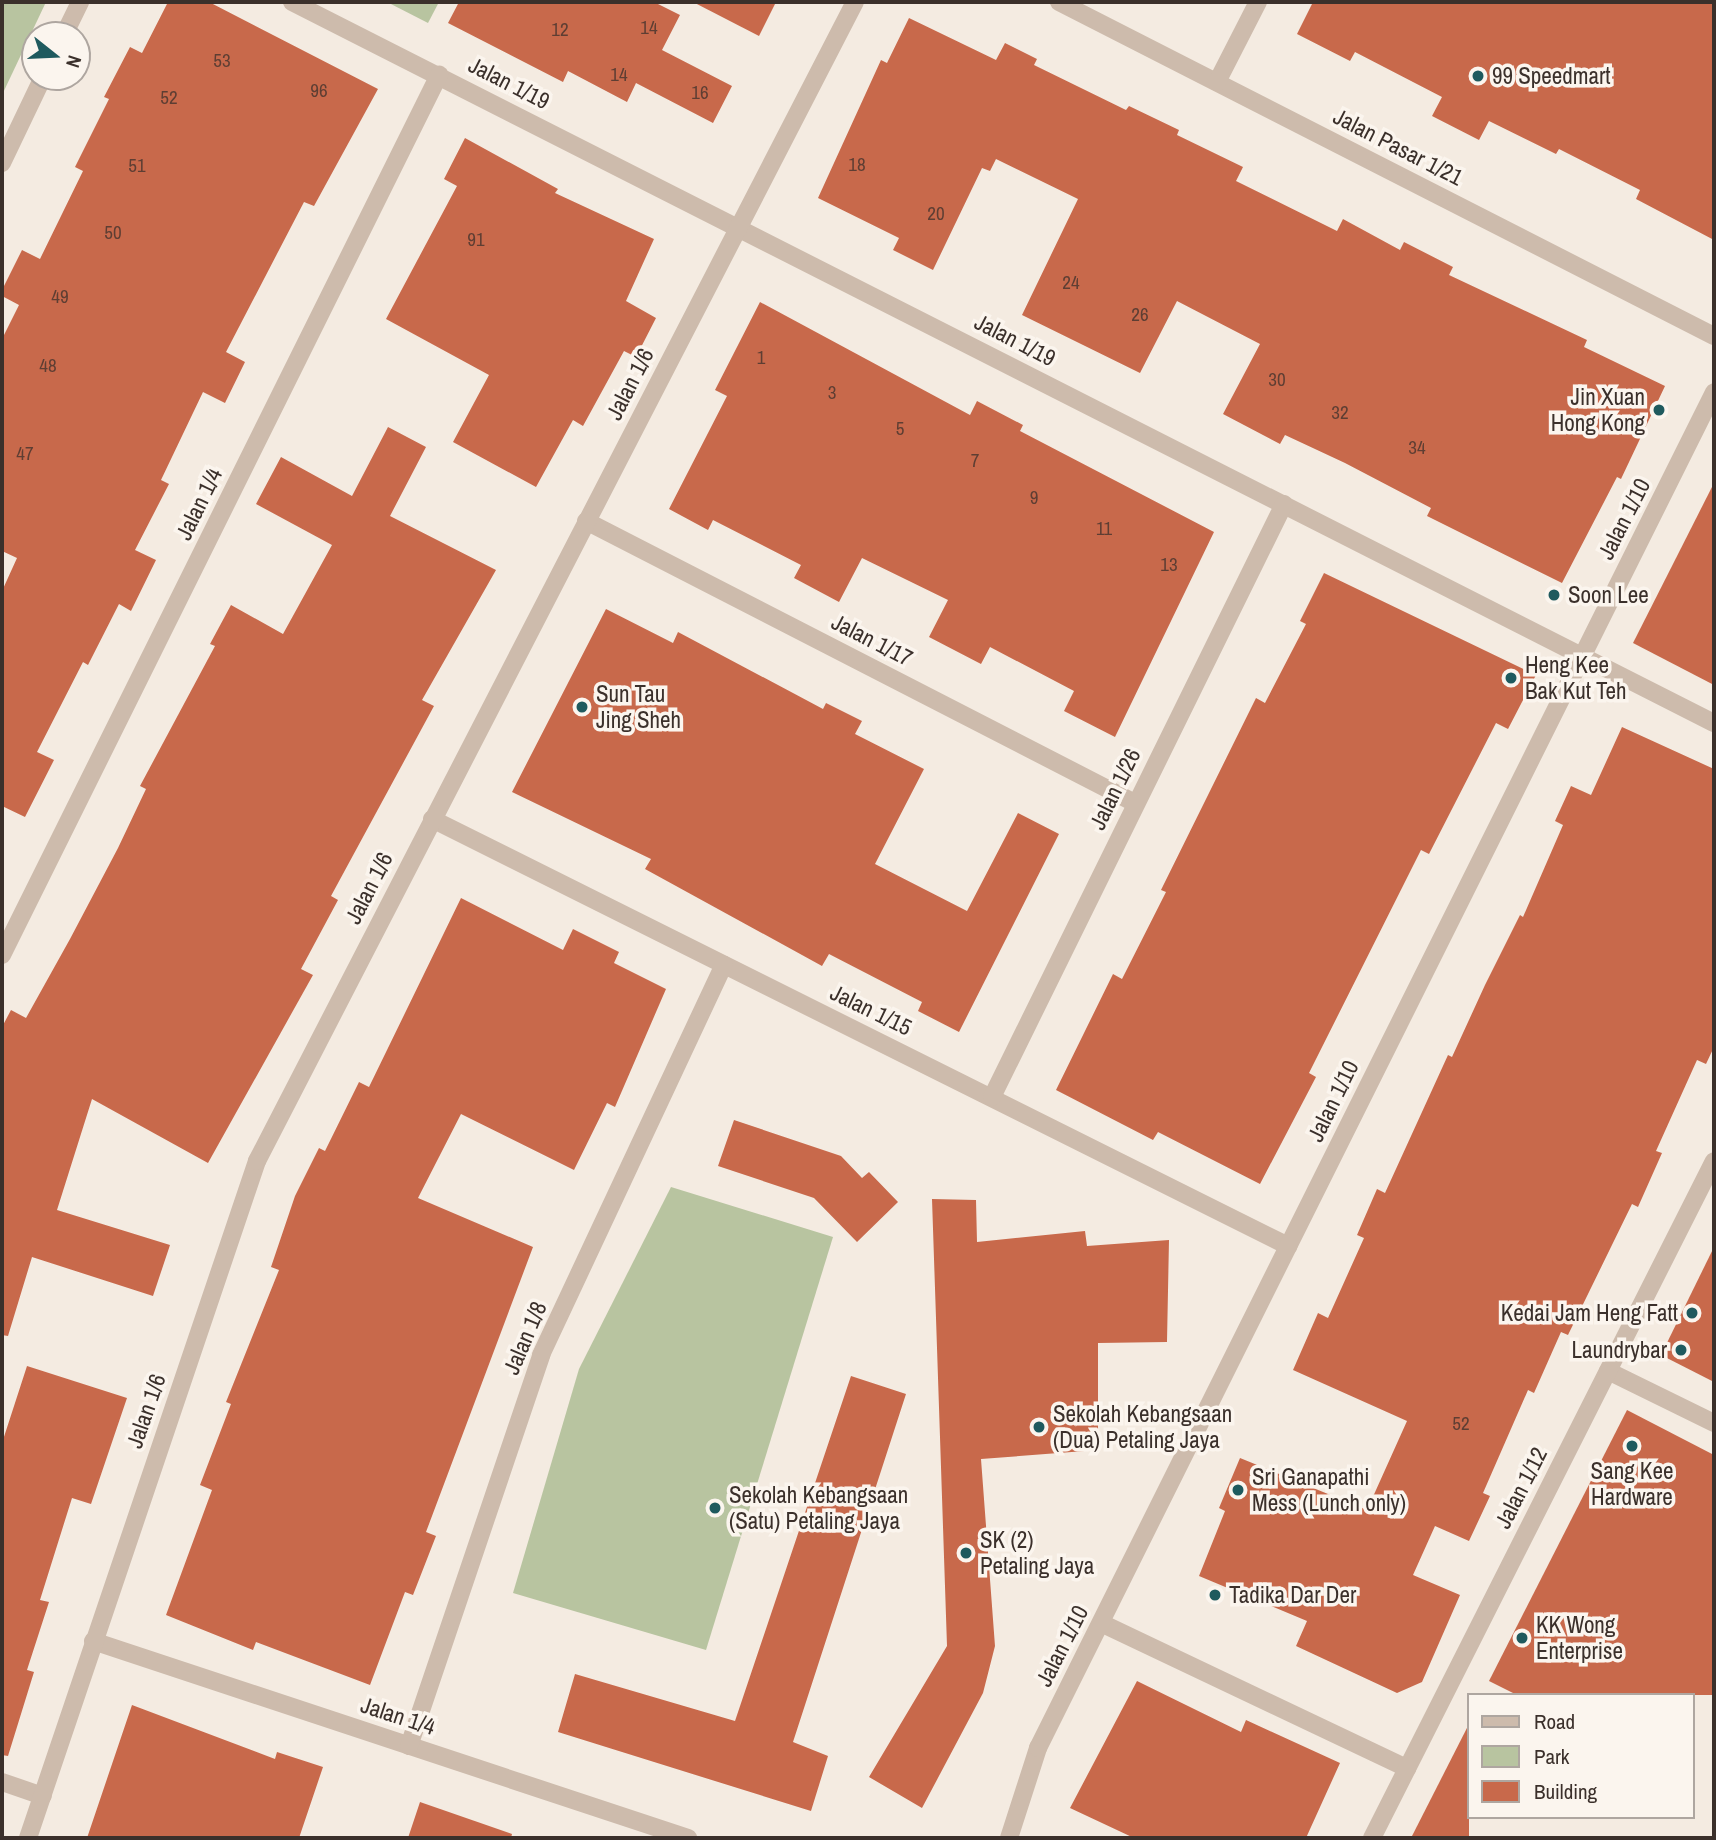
<!DOCTYPE html>
<style>
body{margin:0}
#map{position:relative;width:1716px;height:1840px;overflow:hidden;background:#f4ebe1;font-family:"Archivo Narrow",sans-serif}
div>[style]{position:absolute}
[style*='--x']{left:calc(var(--x)*1px);top:calc(var(--y)*1px);width:calc(var(--w)*1px);rotate:calc(var(--a)*1deg)}
.green>*{inset:0;background:#b8c4a0}
.building>*{inset:0;background:#c8694b}
.minor>*{height:18px;margin:-9px;padding:0 9px;transform-origin:9px;border-radius:9px;background:#cdbbac}
.dots>*{width:19px;height:19px;translate:-50% -50%;box-sizing:border-box;border:4px solid #fbf5ee;border-radius:50%}
span{translate:-50% -50%;white-space:nowrap;text-align:center;line-height:1.15;-webkit-text-stroke:7px #fbf5ee;paint-order:stroke}
.number-label{font-size:19px;color:#5e3e33}
.number-label span{-webkit-text-stroke-width:0}
.poi-label{font-size:23px;color:#3b302b}
.left{translate:0 -50%;text-align:left}
.right{translate:-100% -50%;text-align:right}
.street-label{font-size:23px;color:#3b302b}
.frame{position:absolute;inset:0;border:4px solid #3b302b;pointer-events:none}
.legend{position:absolute;left:1467px;top:1693px;width:228px;height:126px;box-sizing:border-box;background:#fbf5ee;border:2px solid #aea6a0;margin:0;padding:9px 12px;list-style:none;font-size:21px;color:#3b302b}
.legend li{display:flex;align-items:center;gap:14px;height:35px}
.legend b{width:35px;border:2px solid #aea6a0}
.north{position:absolute;left:21px;top:21px;width:70px;height:70px;box-sizing:border-box;background:#fbf5ee;border:2px solid #aea6a0;border-radius:50%;rotate:108deg;font-size:19px;font-weight:700;line-height:28px;text-align:center;color:#3b302b}
.north::after{content:'';display:block;margin:auto;width:24px;height:32px;background:#1f5a5e;clip-path:polygon(50% 0,100% 100%,50% 72%,0 100%)}
</style>
<div id="map">
<div class="green">
<i style="clip-path:polygon(2px 2px,46px 2px,2px 95px)"></i>
<i style="clip-path:polygon(387px 2px,439px 2px,428px 23px)"></i>
<i style="clip-path:polygon(671px 1187px,833px 1237px,706px 1650px,513px 1593px,579px 1369px)"></i>
</div>
<div class="building">
<i style="clip-path:polygon(168px 2px,209px 2px,378px 89px,314px 206px,304px 202px,226px 352px,245px 362px,225px 403px,203px 392px,161px 480px,169px 484px,135px 550px,156px 560px,131px 611px,119px 604px,88px 665px,83px 662px,37px 752px,54px 760px,25px 817px,2px 806px,2px 591px,17px 558px,2px 551px,2px 339px,19px 305px,2px 296px,2px 290px,22px 250px,40px 259px,83px 171px,75px 167px,109px 99px,104px 97px,130px 47px,142px 53px)"></i>
<i style="clip-path:polygon(459px 2px,654px 2px,680px 15px,662px 50px,732px 86px,713px 123px,636px 83px,627px 102px,568px 71px,563px 82px,448px 23px)"></i>
<i style="clip-path:polygon(693px 2px,776px 2px,759px 36px)"></i>
<i style="clip-path:polygon(1313px 2px,1714px 2px,1714px 240px,1636px 199px,1640px 190px,1559px 149px,1556px 154px,1489px 121px,1479px 140px,1432px 116px,1442px 97px,1355px 52px,1350px 61px,1297px 34px)"></i>
<i style="clip-path:polygon(909px 18px,996px 60px,1005px 43px,1037px 59px,1034px 65px,1126px 110px,1129px 106px,1179px 130px,1177px 135px,1243px 167px,1236px 181px,1337px 231px,1343px 219px,1400px 250px,1404px 242px,1453px 267px,1449px 275px,1587px 340px,1584px 347px,1665px 386px,1621px 479px,1617px 477px,1562px 583px,1427px 516px,1431px 508px,1345px 463px,1285px 435px,1280px 444px,1223px 414px,1260px 344px,1177px 301px,1140px 373px,1022px 315px,1078px 199px,996px 159px,990px 171px,982px 168px,933px 270px,893px 250px,899px 238px,818px 198px,881px 60px,887px 63px)"></i>
<i style="clip-path:polygon(465px 138px,558px 189px,555px 193px,654px 239px,626px 301px,656px 318px,636px 357px,624px 351px,583px 426px,573px 420px,536px 487px,453px 442px,489px 375px,386px 319px,457px 186px,444px 179px)"></i>
<i style="clip-path:polygon(760px 302px,970px 415px,977px 401px,1023px 425px,1020px 431px,1214px 532px,1115px 737px,1064px 711px,1074px 691px,990px 647px,981px 664px,929px 637px,948px 600px,862px 558px,839px 602px,794px 578px,801px 565px,713px 520px,708px 530px,669px 509px,727px 396px,715px 390px)"></i>
<i style="clip-path:polygon(388px 427px,426px 447px,390px 516px,496px 570px,422px 700px,434px 706px,331px 896px,338px 900px,301px 969px,313px 975px,208px 1163px,92px 1099px,57px 1210px,170px 1245px,153px 1296px,32px 1257px,8px 1336px,2px 1335px,2px 1027px,11px 1010px,26px 1018px,70px 939px,118px 848px,146px 789px,140px 786px,215px 646px,210px 644px,231px 605px,283px 634px,332px 545px,256px 504px,281px 457px,352px 496px)"></i>
<i style="clip-path:polygon(1714px 483px,1714px 685px,1633px 643px)"></i>
<i style="clip-path:polygon(1324px 573px,1536px 675px,1508px 729px,1496px 723px,1429px 854px,1421px 850px,1309px 1073px,1316px 1077px,1260px 1184px,1158px 1132px,1153px 1140px,1056px 1090px,1113px 974px,1122px 979px,1166px 892px,1161px 890px,1256px 698px,1265px 703px,1306px 624px,1300px 621px)"></i>
<i style="clip-path:polygon(606px 609px,673px 643px,678px 632px,823px 709px,826px 703px,862px 721px,855px 734px,924px 769px,875px 864px,967px 911px,1018px 813px,1059px 834px,959px 1032px,918px 1011px,922px 1002px,829px 954px,822px 966px,645px 869px,651px 859px,512px 792px)"></i>
<i style="clip-path:polygon(1622px 727px,1714px 769px,1714px 1047px,1706px 1064px,1697px 1060px,1656px 1151px,1662px 1153px,1638px 1207px,1632px 1204px,1568px 1335px,1561px 1332px,1534px 1393px,1528px 1390px,1483px 1493px,1490px 1496px,1469px 1541px,1435px 1526px,1413px 1575px,1460px 1595px,1422px 1682px,1397px 1693px,1296px 1646px,1307px 1621px,1199px 1576px,1225px 1511px,1219px 1508px,1240px 1458px,1367px 1510px,1407px 1421px,1293px 1370px,1318px 1313px,1328px 1318px,1364px 1238px,1357px 1235px,1377px 1189px,1385px 1193px,1448px 1055px,1452px 1057px,1485px 985px,1520px 915px,1523px 917px,1563px 825px,1555px 821px,1571px 786px,1591px 795px)"></i>
<i style="clip-path:polygon(461px 898px,563px 950px,573px 929px,619px 952px,614px 963px,666px 989px,615px 1107px,607px 1103px,574px 1170px,461px 1114px,418px 1198px,533px 1247px,426px 1532px,436px 1536px,413px 1595px,405px 1592px,370px 1685px,256px 1642px,253px 1650px,166px 1615px,212px 1490px,200px 1485px,231px 1404px,226px 1402px,279px 1270px,271px 1267px,295px 1196px,319px 1148px,325px 1151px,359px 1082px,369px 1087px)"></i>
<i style="clip-path:polygon(734px 1120px,841px 1156px,862px 1178px,869px 1172px,898px 1202px,857px 1242px,814px 1198px,718px 1166px)"></i>
<i style="clip-path:polygon(932px 1199px,976px 1200px,977px 1242px,1085px 1231px,1087px 1246px,1169px 1240px,1167px 1342px,1098px 1343px,1098px 1450px,981px 1459px,995px 1646px,983px 1693px,922px 1808px,869px 1777px,947px 1646px)"></i>
<i style="clip-path:polygon(1714px 1247px,1714px 1382px,1661px 1355px)"></i>
<i style="clip-path:polygon(27px 1366px,127px 1398px,91px 1504px,72px 1498px,40px 1600px,49px 1602px,27px 1670px,34px 1672px,8px 1756px,2px 1755px,2px 1443px)"></i>
<i style="clip-path:polygon(851px 1376px,906px 1394px,793px 1742px,828px 1756px,811px 1811px,558px 1732px,575px 1674px,735px 1721px)"></i>
<i style="clip-path:polygon(1627px 1410px,1714px 1455px,1714px 1695px,1517px 1695px,1489px 1681px)"></i>
<i style="clip-path:polygon(1137px 1681px,1241px 1732px,1246px 1720px,1340px 1763px,1306px 1838px,1134px 1838px,1070px 1808px)"></i>
<i style="clip-path:polygon(132px 1705px,275px 1759px,277px 1752px,323px 1767px,299px 1838px,87px 1838px)"></i>
<i style="clip-path:polygon(1469px 1724px,1469px 1838px,1411px 1838px)"></i>
<i style="clip-path:polygon(420px 1802px,512px 1834px,511px 1838px,408px 1838px)"></i>
</div>
<div class="minor">
<i style="--x:292;--y:2;--w:1594;--a:26.89"></i>
<i style="--x:1059;--y:2;--w:735;--a:27.02"></i>
<i style="--x:64;--y:35;--w:37;--a:-64"></i>
<i style="--x:1217;--y:82;--w:90;--a:-62.9"></i>
<i style="--x:2;--y:163;--w:95;--a:-64.5"></i>
<i style="--x:586;--y:521;--w:617;--a:27.19"></i>
<i style="--x:432;--y:819;--w:957;--a:26.51"></i>
<i style="--x:2;--y:955;--w:983;--a:-63.59"></i>
<i style="--x:992;--y:1097;--w:661;--a:-63.78"></i>
<i style="--x:1608;--y:1371;--w:118;--a:26.1"></i>
<i style="--x:1101;--y:1623;--w:339;--a:25.4"></i>
<i style="--x:93;--y:1641;--w:627;--a:18.32"></i>
<i style="--x:409;--y:1746;--w:413;--a:-71.3"></i>
<i style="--x:541;--y:1355;--w:431;--a:-64.9"></i>
<i style="--x:2;--y:1782;--w:43;--a:18.9"></i>
<i style="--x:28;--y:1838;--w:715;--a:-71.31"></i>
<i style="--x:257;--y:1161;--w:1304;--a:-62.71"></i>
<i style="--x:1009;--y:1838;--w:95;--a:-72.1"></i>
<i style="--x:1038;--y:1748;--w:1515;--a:-63.5"></i>
<i style="--x:1372;--y:1838;--w:758;--a:-63.2"></i>
</div>
<div class="dots">
<i style="left:1478px;top:76px;background:#1f5a5e"></i>
<i style="left:1659px;top:410px;background:#1f5a5e"></i>
<i style="left:1554px;top:595px;background:#1f5a5e"></i>
<i style="left:1511px;top:678px;background:#1f5a5e"></i>
<i style="left:582px;top:707px;background:#1f5a5e"></i>
<i style="left:1692px;top:1313px;background:#1f5a5e"></i>
<i style="left:1681px;top:1350px;background:#1f5a5e"></i>
<i style="left:1039px;top:1427px;background:#1f5a5e"></i>
<i style="left:1632px;top:1446px;background:#1f5a5e"></i>
<i style="left:1238px;top:1490px;background:#1f5a5e"></i>
<i style="left:715px;top:1508px;background:#1f5a5e"></i>
<i style="left:966px;top:1553px;background:#1f5a5e"></i>
<i style="left:1215px;top:1595px;background:#1f5a5e"></i>
<i style="left:1522px;top:1638px;background:#1f5a5e"></i>
</div>
<div class="number-label">
<span style="left:649px;top:28px">14</span>
<span style="left:560px;top:30px">12</span>
<span style="left:222px;top:61px">53</span>
<span style="left:619px;top:75px">14</span>
<span style="left:319px;top:91px">96</span>
<span style="left:700px;top:93px">16</span>
<span style="left:169px;top:98px">52</span>
<span style="left:857px;top:165px">18</span>
<span style="left:137px;top:166px">51</span>
<span style="left:936px;top:214px">20</span>
<span style="left:113px;top:233px">50</span>
<span style="left:476px;top:240px">91</span>
<span style="left:1071px;top:283px">24</span>
<span style="left:60px;top:297px">49</span>
<span style="left:1140px;top:315px">26</span>
<span style="left:761px;top:358px">1</span>
<span style="left:48px;top:366px">48</span>
<span style="left:1277px;top:380px">30</span>
<span style="left:832px;top:393px">3</span>
<span style="left:1340px;top:413px">32</span>
<span style="left:900px;top:429px">5</span>
<span style="left:1417px;top:448px">34</span>
<span style="left:25px;top:454px">47</span>
<span style="left:975px;top:461px">7</span>
<span style="left:1034px;top:498px">9</span>
<span style="left:1104px;top:529px">11</span>
<span style="left:1169px;top:565px">13</span>
<span style="left:1461px;top:1424px">52</span>
</div>
<div class="poi-label">
<span class="left" style="left:1492px;top:76px">99 Speedmart</span>
<span class="right" style="left:1645px;top:410px">Jin Xuan<br>Hong Kong</span>
<span class="left" style="left:1568px;top:595px">Soon Lee</span>
<span class="left" style="left:1525px;top:678px">Heng Kee<br>Bak Kut Teh</span>
<span class="left" style="left:596px;top:707px">Sun Tau<br>Jing Sheh</span>
<span class="right" style="left:1678px;top:1313px">Kedai Jam Heng Fatt</span>
<span class="right" style="left:1667px;top:1350px">Laundrybar</span>
<span class="left" style="left:1053px;top:1427px">Sekolah Kebangsaan<br>(Dua) Petaling Jaya</span>
<span style="left:1632px;top:1484px">Sang Kee<br>Hardware</span>
<span class="left" style="left:1252px;top:1490px">Sri Ganapathi<br>Mess (Lunch only)</span>
<span class="left" style="left:729px;top:1508px">Sekolah Kebangsaan<br>(Satu) Petaling Jaya</span>
<span class="left" style="left:980px;top:1553px">SK (2)<br>Petaling Jaya</span>
<span class="left" style="left:1229px;top:1595px">Tadika Dar Der</span>
<span class="left" style="left:1536px;top:1638px">KK Wong<br>Enterprise</span>
</div>
<div class="street-label">
<span style="left:509px;top:83px;rotate:27deg">Jalan 1/19</span>
<span style="left:1398px;top:147px;rotate:27deg">Jalan Pasar 1/21</span>
<span style="left:1015px;top:340px;rotate:27deg">Jalan 1/19</span>
<span style="left:630px;top:384px;rotate:-63deg">Jalan 1/6</span>
<span style="left:199px;top:504px;rotate:-64deg">Jalan 1/4</span>
<span style="left:1624px;top:519px;rotate:-63deg">Jalan 1/10</span>
<span style="left:872px;top:640px;rotate:27deg">Jalan 1/17</span>
<span style="left:1115px;top:789px;rotate:-64deg">Jalan 1/26</span>
<span style="left:369px;top:888px;rotate:-63deg">Jalan 1/6</span>
<span style="left:871px;top:1010px;rotate:26deg">Jalan 1/15</span>
<span style="left:1333px;top:1101px;rotate:-64deg">Jalan 1/10</span>
<span style="left:525px;top:1338px;rotate:-67deg">Jalan 1/8</span>
<span style="left:146px;top:1411px;rotate:-71deg">Jalan 1/6</span>
<span style="left:1521px;top:1488px;rotate:-63deg">Jalan 1/12</span>
<span style="left:1062px;top:1646px;rotate:-63deg">Jalan 1/10</span>
<span style="left:398px;top:1716px;rotate:18deg">Jalan 1/4</span>
</div>
<div class="frame"></div>
<ul class="legend">
<li><b style="height:9px;background:#cdbbac"></b>Road</li>
<li><b style="height:19px;background:#b8c4a0"></b>Park</li>
<li><b style="height:19px;background:#c8694b"></b>Building</li>
</ul>
<div class="north">N</div>
</div>
